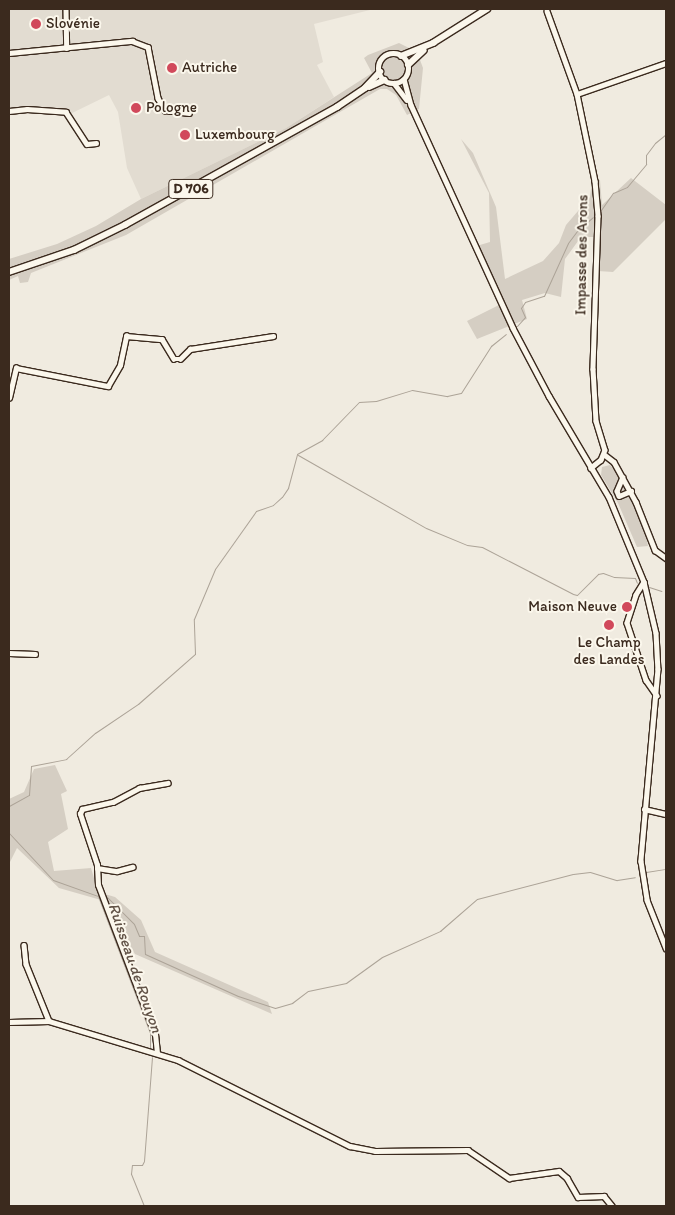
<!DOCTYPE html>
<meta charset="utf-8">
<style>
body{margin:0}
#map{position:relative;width:675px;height:1215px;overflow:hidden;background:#f0ebe0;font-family:Itim,sans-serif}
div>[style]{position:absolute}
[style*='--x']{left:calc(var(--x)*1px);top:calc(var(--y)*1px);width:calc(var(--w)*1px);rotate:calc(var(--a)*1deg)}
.built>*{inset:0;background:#e2dcd1}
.green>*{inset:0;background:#d5cec3}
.stream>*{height:1px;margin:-0.5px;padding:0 0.5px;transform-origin:0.5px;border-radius:0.5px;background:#aca397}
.roads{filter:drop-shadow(1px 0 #3b2a1e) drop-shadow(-1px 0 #3b2a1e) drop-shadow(0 1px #3b2a1e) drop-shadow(0 -1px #3b2a1e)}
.minor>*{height:4.5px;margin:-2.25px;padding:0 2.25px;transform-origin:2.25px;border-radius:2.25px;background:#fbf7ec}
.major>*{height:5.5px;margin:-2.75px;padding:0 2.75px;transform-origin:2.75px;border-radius:2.75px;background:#fbf7ec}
.major>.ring{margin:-2.75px;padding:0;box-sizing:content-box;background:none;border:5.5px solid #fbf7ec;border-radius:50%}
.dots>*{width:14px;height:14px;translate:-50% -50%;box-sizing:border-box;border:2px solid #fbf7ec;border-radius:50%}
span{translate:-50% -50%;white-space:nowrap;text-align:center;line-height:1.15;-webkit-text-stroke:4px #fbf7ec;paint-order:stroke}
.shield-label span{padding:1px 4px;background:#fbf7ec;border:1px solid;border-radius:4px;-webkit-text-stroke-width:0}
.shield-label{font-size:14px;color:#3b2a1e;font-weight:700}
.poi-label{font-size:15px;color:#3b2a1e}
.left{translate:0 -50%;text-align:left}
.right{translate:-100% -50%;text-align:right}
.street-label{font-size:15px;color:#3b2a1e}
.water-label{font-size:16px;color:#635448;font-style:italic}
.frame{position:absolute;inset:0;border:10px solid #3b2a1e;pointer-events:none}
</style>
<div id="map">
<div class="built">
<i style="clip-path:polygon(9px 9px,369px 9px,370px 10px,314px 24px,323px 62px,317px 65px,334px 97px,286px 128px,141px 199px,127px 168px,118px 112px,109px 95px,66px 116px,27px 110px,9px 114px)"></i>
</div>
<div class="green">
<i style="clip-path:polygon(399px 43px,417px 52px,423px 68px,419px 109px,407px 115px,396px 95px,387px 89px,380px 89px,126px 235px,31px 273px,28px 282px,20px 283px,18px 276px,9px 280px,9px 259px,57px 244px,96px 226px,141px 199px,286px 128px,372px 73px,364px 58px,368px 55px)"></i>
<i style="clip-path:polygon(461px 139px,473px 153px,496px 207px,505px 279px,543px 261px,559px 243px,566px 225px,590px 197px,592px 181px,600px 180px,602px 205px,631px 178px,666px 205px,666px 219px,613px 272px,598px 271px,599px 237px,581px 237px,565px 259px,561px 297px,545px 293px,522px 300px,527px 319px,477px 339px,467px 321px,499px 305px,473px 247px,490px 242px,489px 193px)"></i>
<i style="clip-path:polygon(610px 465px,621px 477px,643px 522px,648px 546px,637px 547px,618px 503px,601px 475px,602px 467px)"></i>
<i style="clip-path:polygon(55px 765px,67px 791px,61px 794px,68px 829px,48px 842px,54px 871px,91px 868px,98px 892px,115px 897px,141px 920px,155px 952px,268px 1002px,272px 1014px,135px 954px,101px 900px,59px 888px,17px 848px,9px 864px,9px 799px,24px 792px,34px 769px)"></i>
</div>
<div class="stream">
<i style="--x:601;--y:210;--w:21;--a:-55"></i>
<i style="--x:613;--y:193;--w:15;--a:-23"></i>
<i style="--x:627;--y:187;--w:30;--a:-50"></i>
<i style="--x:646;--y:164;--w:9;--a:-90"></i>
<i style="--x:646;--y:155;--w:15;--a:-53"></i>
<i style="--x:655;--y:143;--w:14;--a:-39"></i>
<i style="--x:517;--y:326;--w:12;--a:-48"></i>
<i style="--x:525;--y:317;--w:10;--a:-114"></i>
<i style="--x:521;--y:308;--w:7;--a:-56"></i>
<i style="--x:525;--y:302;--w:20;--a:-18"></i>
<i style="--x:544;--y:296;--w:58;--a:-65.6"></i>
<i style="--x:568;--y:243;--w:15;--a:-53"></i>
<i style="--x:577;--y:231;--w:21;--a:-41"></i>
<i style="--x:298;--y:455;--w:147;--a:29.7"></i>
<i style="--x:426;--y:528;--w:44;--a:22.5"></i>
<i style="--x:467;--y:545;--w:15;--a:8"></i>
<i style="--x:482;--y:547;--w:102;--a:27.3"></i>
<i style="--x:573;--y:594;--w:4;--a:14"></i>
<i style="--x:577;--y:595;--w:30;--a:-45"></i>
<i style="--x:598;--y:574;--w:5;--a:-11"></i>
<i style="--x:603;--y:573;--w:12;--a:20"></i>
<i style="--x:614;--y:577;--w:21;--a:3"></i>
<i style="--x:635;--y:578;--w:5;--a:68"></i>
<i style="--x:649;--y:587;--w:13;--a:18"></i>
<i style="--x:9;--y:806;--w:23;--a:-29"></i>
<i style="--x:29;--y:795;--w:29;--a:-86"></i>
<i style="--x:31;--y:766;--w:36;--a:-11"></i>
<i style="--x:66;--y:759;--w:39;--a:-42"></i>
<i style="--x:95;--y:733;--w:52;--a:-34"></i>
<i style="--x:138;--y:704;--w:76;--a:-41.3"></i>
<i style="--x:195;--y:654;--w:35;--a:-92"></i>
<i style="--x:194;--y:619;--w:54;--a:-67.2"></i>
<i style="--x:215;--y:569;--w:71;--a:-54.7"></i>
<i style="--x:256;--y:511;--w:18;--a:-19"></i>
<i style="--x:273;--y:505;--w:12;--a:-42"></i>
<i style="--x:282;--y:497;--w:11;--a:-56"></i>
<i style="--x:288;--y:488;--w:35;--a:-75"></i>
<i style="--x:297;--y:454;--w:29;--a:-29"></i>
<i style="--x:322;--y:440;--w:53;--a:-45.8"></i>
<i style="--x:359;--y:402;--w:17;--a:-3"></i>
<i style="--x:376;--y:401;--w:38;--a:-17"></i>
<i style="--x:412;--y:390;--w:36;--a:10"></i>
<i style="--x:447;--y:396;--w:14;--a:-12"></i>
<i style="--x:461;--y:393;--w:56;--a:-57.4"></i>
<i style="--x:491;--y:346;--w:19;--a:-39"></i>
<i style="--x:9;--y:833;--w:64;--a:46.9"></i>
<i style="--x:53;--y:880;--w:48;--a:19.6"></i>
<i style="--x:98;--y:896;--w:147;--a:69.2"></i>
<i style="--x:150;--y:1033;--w:14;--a:90"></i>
<i style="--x:646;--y:872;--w:20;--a:-9"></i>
<i style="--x:104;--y:894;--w:42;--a:45"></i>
<i style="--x:134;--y:924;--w:13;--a:67"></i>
<i style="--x:139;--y:936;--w:5;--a:0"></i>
<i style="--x:144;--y:936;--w:18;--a:87"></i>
<i style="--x:145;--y:954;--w:102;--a:24.3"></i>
<i style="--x:238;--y:996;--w:39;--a:18"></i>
<i style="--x:275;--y:1008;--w:18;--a:-16"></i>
<i style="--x:292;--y:1003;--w:20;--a:-37"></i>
<i style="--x:308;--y:991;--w:39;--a:-12"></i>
<i style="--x:346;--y:983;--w:44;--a:-35.8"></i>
<i style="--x:382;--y:957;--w:64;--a:-24.1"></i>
<i style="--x:440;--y:931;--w:49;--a:-40.9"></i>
<i style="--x:477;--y:899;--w:99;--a:-14.6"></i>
<i style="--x:573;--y:874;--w:17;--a:-7"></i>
<i style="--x:590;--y:872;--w:28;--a:17"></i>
<i style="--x:617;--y:880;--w:18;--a:-9"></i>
<i style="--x:144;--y:1206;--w:35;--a:-112"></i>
<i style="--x:131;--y:1174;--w:9;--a:-84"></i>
<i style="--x:132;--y:1165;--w:10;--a:0"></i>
<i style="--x:142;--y:1165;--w:4;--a:-63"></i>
<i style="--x:144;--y:1161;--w:104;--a:-85.6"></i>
</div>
<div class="roads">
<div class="minor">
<i style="--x:66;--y:9;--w:39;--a:89"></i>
<i style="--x:547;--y:11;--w:88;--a:70.1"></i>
<i style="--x:577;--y:94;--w:89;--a:78.3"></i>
<i style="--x:595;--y:181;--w:35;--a:85"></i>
<i style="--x:598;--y:216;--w:153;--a:91.9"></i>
<i style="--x:593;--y:369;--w:52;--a:86.7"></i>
<i style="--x:596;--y:421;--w:30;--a:73"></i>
<i style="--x:605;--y:450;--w:11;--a:112"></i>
<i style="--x:601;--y:460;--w:13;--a:141"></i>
<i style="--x:9;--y:53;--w:124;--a:-5.6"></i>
<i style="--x:132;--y:41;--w:17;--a:21"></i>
<i style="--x:148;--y:47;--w:52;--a:78.9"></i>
<i style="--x:158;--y:98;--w:14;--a:60"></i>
<i style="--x:165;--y:110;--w:24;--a:7"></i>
<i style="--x:404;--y:79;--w:27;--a:75"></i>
<i style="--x:411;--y:105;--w:245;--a:65.4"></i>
<i style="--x:513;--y:328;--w:77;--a:62.1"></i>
<i style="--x:549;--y:396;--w:117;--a:59.3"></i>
<i style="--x:609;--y:497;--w:92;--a:67.6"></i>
<i style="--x:644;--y:582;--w:52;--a:76.8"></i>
<i style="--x:656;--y:633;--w:36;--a:87"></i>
<i style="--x:658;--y:669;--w:193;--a:95.1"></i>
<i style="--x:641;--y:861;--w:39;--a:81"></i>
<i style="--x:647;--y:900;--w:52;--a:68.4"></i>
<i style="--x:394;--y:83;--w:21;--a:53"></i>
<i style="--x:577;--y:94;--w:94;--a:-19.2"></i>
<i style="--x:9;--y:111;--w:18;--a:-6"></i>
<i style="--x:27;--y:109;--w:39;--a:4"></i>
<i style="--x:66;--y:112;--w:38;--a:57"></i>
<i style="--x:87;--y:144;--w:9;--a:-6"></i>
<i style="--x:9;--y:398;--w:31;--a:-77"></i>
<i style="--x:16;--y:368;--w:94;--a:11.1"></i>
<i style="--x:108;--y:386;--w:24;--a:-60"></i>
<i style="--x:120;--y:365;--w:30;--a:-78"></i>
<i style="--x:126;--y:336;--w:36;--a:5"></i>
<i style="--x:162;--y:339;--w:23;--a:59"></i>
<i style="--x:174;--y:359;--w:6;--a:0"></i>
<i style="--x:180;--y:359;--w:14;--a:-45"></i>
<i style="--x:190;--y:349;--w:84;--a:-8.9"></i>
<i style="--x:605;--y:455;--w:11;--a:38"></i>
<i style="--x:614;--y:462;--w:46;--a:61.2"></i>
<i style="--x:636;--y:502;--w:52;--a:68.4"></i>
<i style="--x:655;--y:550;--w:14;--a:36"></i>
<i style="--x:623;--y:477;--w:15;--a:113"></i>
<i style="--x:617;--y:491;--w:5;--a:68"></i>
<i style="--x:619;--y:496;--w:13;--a:-23"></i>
<i style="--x:644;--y:582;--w:15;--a:122"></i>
<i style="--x:636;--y:595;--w:29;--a:108"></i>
<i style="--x:627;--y:623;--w:60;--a:71.6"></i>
<i style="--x:646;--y:680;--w:19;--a:55"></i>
<i style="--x:9;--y:653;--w:26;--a:2"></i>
<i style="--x:644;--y:809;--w:23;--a:13"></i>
<i style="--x:97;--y:868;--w:20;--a:9"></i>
<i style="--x:117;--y:871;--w:16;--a:-15"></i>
<i style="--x:24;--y:945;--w:19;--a:84"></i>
<i style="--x:26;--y:964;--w:61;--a:68"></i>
<i style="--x:9;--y:1022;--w:40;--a:-1.4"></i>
<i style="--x:49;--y:1021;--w:135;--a:16.8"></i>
<i style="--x:178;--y:1060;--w:192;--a:26.6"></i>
<i style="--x:350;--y:1146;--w:25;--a:11"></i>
<i style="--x:375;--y:1151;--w:93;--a:-0.6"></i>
<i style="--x:468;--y:1150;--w:50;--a:34.3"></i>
<i style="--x:509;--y:1178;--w:50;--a:-8"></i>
<i style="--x:559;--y:1171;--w:11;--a:41"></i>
<i style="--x:567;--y:1178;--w:22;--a:60"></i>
<i style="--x:578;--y:1197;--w:26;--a:-2"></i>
<i style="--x:604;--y:1196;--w:13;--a:51"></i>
<i style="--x:157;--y:1053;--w:18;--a:-96"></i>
<i style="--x:155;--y:1035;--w:160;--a:-110.8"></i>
<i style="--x:98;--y:885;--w:20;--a:-93"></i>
<i style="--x:97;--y:865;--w:54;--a:-108.4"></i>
<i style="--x:80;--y:814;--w:5;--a:-68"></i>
<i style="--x:82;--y:809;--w:32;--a:-13"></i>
<i style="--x:113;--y:802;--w:30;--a:-28"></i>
<i style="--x:139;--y:788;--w:29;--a:-10"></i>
</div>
<div class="major">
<i class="ring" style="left:379px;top:54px;width:24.5px;height:24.5px"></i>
<i style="--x:401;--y:56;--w:35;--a:-22"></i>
<i style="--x:433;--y:43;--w:64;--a:-32.2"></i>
<i style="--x:408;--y:65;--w:21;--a:-43"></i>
<i style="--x:369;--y:87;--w:17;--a:-24"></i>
<i style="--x:9;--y:272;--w:69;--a:-18.7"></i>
<i style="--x:74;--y:250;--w:57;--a:-26.1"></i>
<i style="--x:125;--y:225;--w:243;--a:-29.1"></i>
<i style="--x:337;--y:107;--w:34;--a:-34"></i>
<i style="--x:365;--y:88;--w:22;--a:-47"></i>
</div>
</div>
<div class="dots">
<i style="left:36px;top:24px;background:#d1495b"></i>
<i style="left:172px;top:68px;background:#d1495b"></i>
<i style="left:136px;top:108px;background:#d1495b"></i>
<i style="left:185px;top:135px;background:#d1495b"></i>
<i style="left:627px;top:607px;background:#d1495b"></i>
<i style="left:609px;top:625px;background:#d1495b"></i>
</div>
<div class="shield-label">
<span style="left:191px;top:189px">D 706</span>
</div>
<div class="poi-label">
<span class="left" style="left:46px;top:24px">Slovénie</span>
<span class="left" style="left:182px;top:68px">Autriche</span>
<span class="left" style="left:146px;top:108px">Pologne</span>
<span class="left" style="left:195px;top:135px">Luxembourg</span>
<span class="right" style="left:617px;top:607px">Maison Neuve</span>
<span style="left:609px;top:651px">Le Champ<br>des Landes</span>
</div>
<div class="street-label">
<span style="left:582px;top:255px;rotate:-89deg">Impasse des Arons</span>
</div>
<div class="water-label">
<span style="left:135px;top:968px;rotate:71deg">Ruisseau de Rouyon</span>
</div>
<div class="frame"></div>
</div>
